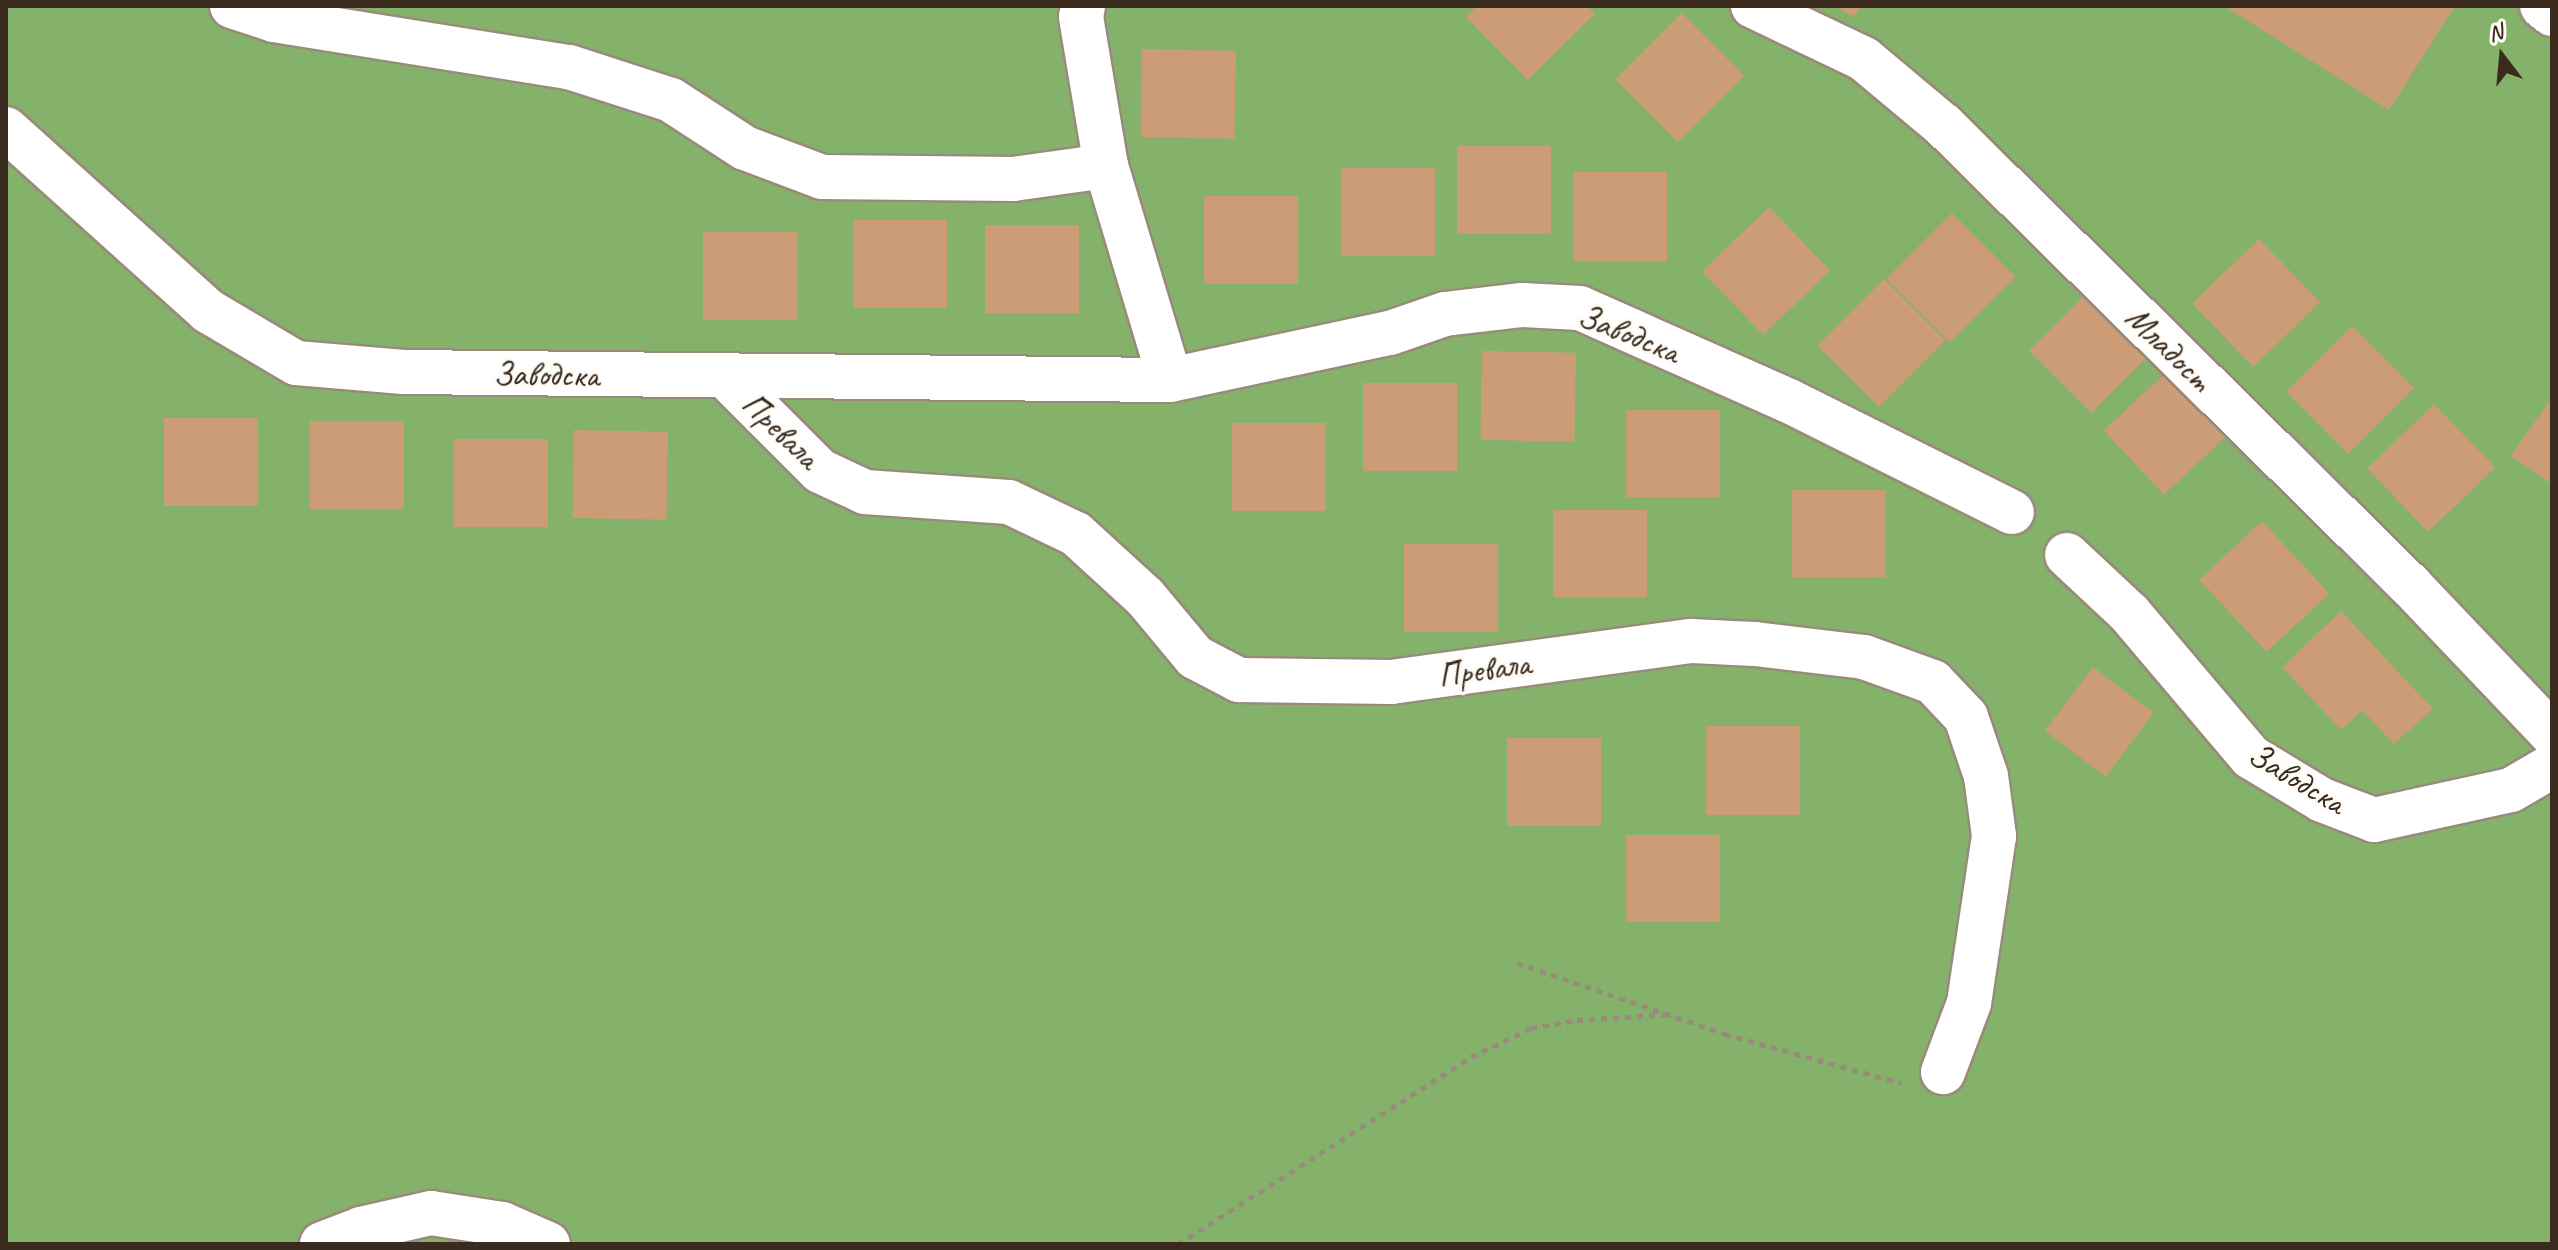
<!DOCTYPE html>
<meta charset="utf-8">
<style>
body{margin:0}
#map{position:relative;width:2558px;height:1250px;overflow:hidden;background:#f7e9d5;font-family:Caveat,sans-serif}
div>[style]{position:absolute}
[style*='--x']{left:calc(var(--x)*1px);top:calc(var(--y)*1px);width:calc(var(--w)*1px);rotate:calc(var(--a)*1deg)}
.forest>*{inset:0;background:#85b26a;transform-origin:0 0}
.building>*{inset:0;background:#cb9c76;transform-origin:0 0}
.path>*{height:5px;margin-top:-2.5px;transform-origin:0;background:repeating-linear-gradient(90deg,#998a7a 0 6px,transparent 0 12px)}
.roads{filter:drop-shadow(2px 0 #998a7a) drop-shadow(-2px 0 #998a7a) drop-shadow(0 2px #998a7a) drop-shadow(0 -2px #998a7a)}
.minor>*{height:44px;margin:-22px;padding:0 22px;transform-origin:22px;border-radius:22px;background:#fff}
span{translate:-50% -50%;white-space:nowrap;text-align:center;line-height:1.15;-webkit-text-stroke:7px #fdfcf7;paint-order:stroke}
.street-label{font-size:34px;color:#3b2a1e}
.frame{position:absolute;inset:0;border:8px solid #3b2a1e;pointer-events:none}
.north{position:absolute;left:2462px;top:16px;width:80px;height:80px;-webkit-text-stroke:6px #fdfcf7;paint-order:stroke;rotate:344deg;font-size:22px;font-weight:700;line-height:32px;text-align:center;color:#3b2a1e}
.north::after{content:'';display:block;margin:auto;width:28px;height:36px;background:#3b2a1e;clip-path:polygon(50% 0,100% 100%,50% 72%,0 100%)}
</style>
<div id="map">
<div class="forest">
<i style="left:6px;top:6px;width:2546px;height:1238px"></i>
</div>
<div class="building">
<i style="clip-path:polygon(1477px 6px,1587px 6px,1595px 14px,1528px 80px,1466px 17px)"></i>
<i style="clip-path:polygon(1836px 6px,1861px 6px,1854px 17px)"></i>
<i style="clip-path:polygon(2224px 6px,2455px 6px,2389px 110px)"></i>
<i style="left:1682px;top:13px;width:88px;height:94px;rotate:45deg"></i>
<i style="left:1142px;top:49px;width:94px;height:88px;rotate:1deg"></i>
<i style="left:1457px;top:146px;width:94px;height:88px"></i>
<i style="left:1341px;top:168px;width:94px;height:88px"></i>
<i style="left:1573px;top:172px;width:94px;height:89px"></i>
<i style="left:1204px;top:196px;width:94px;height:88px"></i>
<i style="left:1769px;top:207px;width:88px;height:93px;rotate:46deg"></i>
<i style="left:1952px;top:213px;width:90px;height:93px;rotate:45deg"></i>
<i style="left:853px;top:220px;width:94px;height:88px"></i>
<i style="left:985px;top:225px;width:94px;height:88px"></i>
<i style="left:703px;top:232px;width:94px;height:88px"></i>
<i style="left:2259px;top:239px;width:88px;height:93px;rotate:46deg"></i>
<i style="left:1884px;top:279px;width:87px;height:94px;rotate:45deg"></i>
<i style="left:2095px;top:285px;width:88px;height:93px;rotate:45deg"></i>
<i style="left:2352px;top:326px;width:88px;height:93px;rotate:45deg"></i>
<i style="left:1482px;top:351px;width:94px;height:89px;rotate:1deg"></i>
<i style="left:2174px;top:365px;width:88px;height:96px;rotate:47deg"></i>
<i style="left:1363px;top:383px;width:94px;height:88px"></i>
<i style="clip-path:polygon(2552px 397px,2552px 484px,2511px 456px)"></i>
<i style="left:2434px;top:404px;width:88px;height:93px;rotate:46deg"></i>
<i style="left:1626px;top:410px;width:94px;height:87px"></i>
<i style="left:164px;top:418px;width:94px;height:88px"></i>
<i style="left:310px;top:421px;width:94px;height:88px"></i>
<i style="left:1232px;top:423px;width:94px;height:88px"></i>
<i style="left:574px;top:430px;width:94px;height:88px;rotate:1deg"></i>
<i style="left:454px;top:439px;width:94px;height:88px"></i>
<i style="left:1792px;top:490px;width:94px;height:87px"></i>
<i style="left:1553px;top:510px;width:94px;height:87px"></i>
<i style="left:2262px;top:521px;width:99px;height:86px;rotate:47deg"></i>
<i style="left:1404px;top:544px;width:94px;height:88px"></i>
<i style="clip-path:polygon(2341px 611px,2433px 709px,2394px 744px,2362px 710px,2341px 730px,2282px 667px)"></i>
<i style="left:2093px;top:667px;width:76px;height:80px;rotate:37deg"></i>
<i style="left:1706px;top:726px;width:94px;height:89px"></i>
<i style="left:1507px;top:738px;width:94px;height:88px"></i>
<i style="left:1626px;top:835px;width:94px;height:87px"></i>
</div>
<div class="path">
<i style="--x:1517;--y:963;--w:220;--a:18.8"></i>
<i style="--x:1725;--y:1034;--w:183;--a:15.6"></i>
<i style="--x:1178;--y:1244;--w:348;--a:-32.5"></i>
<i style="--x:1471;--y:1057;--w:67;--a:-25.8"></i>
<i style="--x:1531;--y:1028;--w:47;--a:-9.9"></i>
<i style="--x:1577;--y:1020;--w:94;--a:-3.7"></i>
</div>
<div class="roads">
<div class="minor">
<i style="--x:232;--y:6;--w:44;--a:18.4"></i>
<i style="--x:274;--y:20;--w:299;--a:9.1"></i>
<i style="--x:569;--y:67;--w:107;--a:17.9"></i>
<i style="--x:671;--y:100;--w:88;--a:33"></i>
<i style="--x:745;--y:148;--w:82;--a:20.6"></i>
<i style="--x:822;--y:177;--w:191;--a:0.6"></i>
<i style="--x:1013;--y:179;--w:94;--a:-8"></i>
<i style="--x:1083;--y:6;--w:11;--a:100"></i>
<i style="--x:1081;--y:17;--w:151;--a:80.5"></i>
<i style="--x:1106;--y:166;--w:223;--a:73.3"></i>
<i style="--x:1753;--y:6;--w:123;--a:25.5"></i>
<i style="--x:1864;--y:59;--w:103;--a:39.9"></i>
<i style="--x:1943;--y:125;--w:657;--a:44.57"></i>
<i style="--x:2411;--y:586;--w:204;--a:46.4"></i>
<i style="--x:2542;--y:6;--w:13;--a:39"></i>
<i style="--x:6;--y:129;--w:272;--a:42"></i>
<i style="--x:208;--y:311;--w:102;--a:30.6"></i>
<i style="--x:296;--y:363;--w:108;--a:4.8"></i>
<i style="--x:404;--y:372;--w:766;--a:0.6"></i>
<i style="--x:1170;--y:380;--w:225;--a:-12.1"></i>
<i style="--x:1390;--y:333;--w:58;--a:-19.1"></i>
<i style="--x:1445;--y:314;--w:78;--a:-6.7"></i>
<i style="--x:1522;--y:305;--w:58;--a:3"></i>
<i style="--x:1580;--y:308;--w:229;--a:24"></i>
<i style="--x:1789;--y:401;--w:249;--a:26.5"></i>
<i style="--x:725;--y:376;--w:134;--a:45"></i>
<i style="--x:820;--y:471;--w:50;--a:25"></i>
<i style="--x:865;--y:492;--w:144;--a:4"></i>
<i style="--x:1009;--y:502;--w:74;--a:25.5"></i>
<i style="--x:1076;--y:534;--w:93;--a:42.4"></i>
<i style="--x:1145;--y:597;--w:78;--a:50.2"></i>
<i style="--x:1195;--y:657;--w:50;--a:27.6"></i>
<i style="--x:1239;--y:680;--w:152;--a:0.8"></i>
<i style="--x:1391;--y:682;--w:303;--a:-7.8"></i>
<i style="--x:1691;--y:641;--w:64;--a:2.7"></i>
<i style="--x:1755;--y:644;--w:110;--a:6.8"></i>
<i style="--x:1864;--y:657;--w:73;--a:19.9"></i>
<i style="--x:1933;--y:682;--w:48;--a:46.7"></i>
<i style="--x:1966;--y:717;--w:62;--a:71.3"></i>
<i style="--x:1986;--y:776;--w:61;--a:82.4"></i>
<i style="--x:1994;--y:836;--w:169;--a:98.5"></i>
<i style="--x:1969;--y:1003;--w:74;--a:110.6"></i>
<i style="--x:2067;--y:555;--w:86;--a:43.1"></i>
<i style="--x:2130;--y:614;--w:187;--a:49.8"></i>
<i style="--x:2251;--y:757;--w:83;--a:31.2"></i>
<i style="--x:2322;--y:800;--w:56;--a:21"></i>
<i style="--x:2374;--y:820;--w:140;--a:-12.4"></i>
<i style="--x:2511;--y:790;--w:48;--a:-30.3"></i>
<i style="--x:322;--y:1244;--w:42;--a:-21"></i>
<i style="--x:361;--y:1229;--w:72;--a:-12.9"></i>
<i style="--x:431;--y:1213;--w:72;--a:8.8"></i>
<i style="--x:502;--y:1224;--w:50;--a:23.5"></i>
</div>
</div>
<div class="street-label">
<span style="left:1629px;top:333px;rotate:22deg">Заводска</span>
<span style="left:2169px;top:348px;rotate:45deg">Младост</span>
<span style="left:546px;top:374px;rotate:1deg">Заводска</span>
<span style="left:781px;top:430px;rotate:44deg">Превала</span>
<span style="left:1484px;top:669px;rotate:-8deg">Превала</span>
<span style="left:2297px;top:778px;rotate:31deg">Заводска</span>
</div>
<div class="frame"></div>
<div class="north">N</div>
</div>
